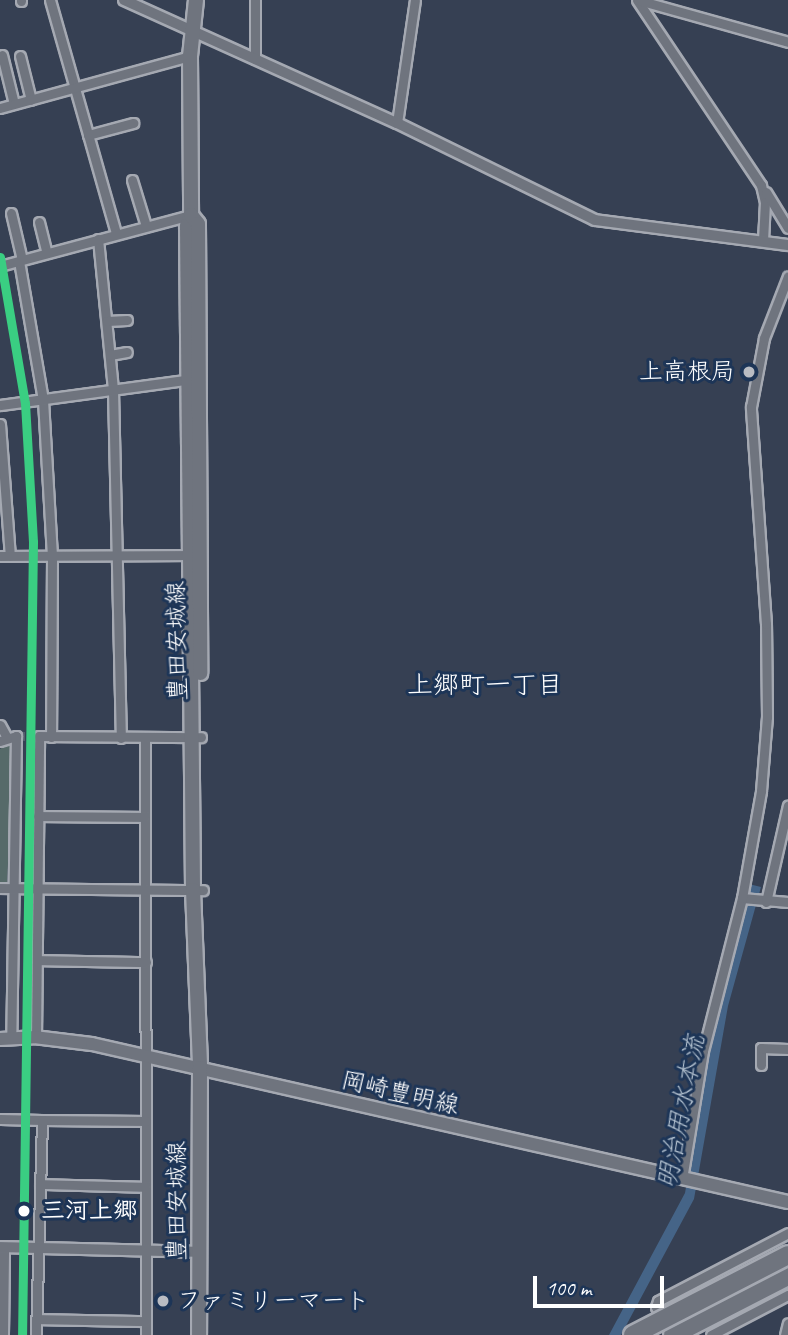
<!DOCTYPE html>
<meta charset="utf-8">
<style>
body{margin:0}
#map{position:relative;width:788px;height:1335px;overflow:hidden;background:#364053;font-family:Caveat,"Klee One",sans-serif}
div>[style]{position:absolute}
[style*='--x']{left:calc(var(--x)*1px);top:calc(var(--y)*1px);width:calc(var(--w)*1px);rotate:calc(var(--a)*1deg)}
.green>*{inset:0;background:#566a69}
.water>*{inset:0;background:#456487}
.minor-tunnel>*{height:9px;margin-top:-4.5px;transform-origin:0;background:repeating-linear-gradient(90deg,#545d6d 0 9px,transparent 0 13.5px)}
.roads{filter:drop-shadow(2px 0 #a5a9b2) drop-shadow(-2px 0 #a5a9b2) drop-shadow(0 2px #a5a9b2) drop-shadow(0 -2px #a5a9b2)}
.minor>*{height:9px;margin:-4.5px;padding:0 4.5px;transform-origin:4.5px;border-radius:4.5px;background:#6f747e}
.tertiary>*{height:10px;margin:-5px;padding:0 5px;transform-origin:5px;border-radius:5px;background:#6f747e}
.secondary>*{height:12px;margin:-6px;padding:0 6px;transform-origin:6px;border-radius:6px;background:#6f747e}
.primary>*{height:14px;margin:-7px;padding:0 7px;transform-origin:7px;border-radius:7px;background:#6f747e}
.motorway>*{height:18px;margin:-9px;padding:0 9px;transform-origin:9px;border-radius:9px;background:#6f747e}
.bridges{filter:drop-shadow(2px 0 #a5a9b2) drop-shadow(-2px 0 #a5a9b2) drop-shadow(0 2px #a5a9b2) drop-shadow(0 -2px #a5a9b2)}
.motorway-bridge>*{height:18px;margin:-9px;padding:0 9px;transform-origin:9px;border-radius:9px;background:#6f747e}
.rail-1>*{height:9px;margin:-4.5px;padding:0 4.5px;transform-origin:4.5px;border-radius:4.5px;background:#3ace82}
.dots>*{width:19px;height:19px;translate:-50% -50%;box-sizing:border-box;border:4px solid #1d3557;border-radius:50%}
span{translate:-50% -50%;white-space:nowrap;text-align:center;line-height:1.15;-webkit-text-stroke:6px #1d3557;paint-order:stroke}
.poi-label{font-size:24px;color:#fff}
.right{translate:-100% -50%;text-align:right}
.left{translate:0 -50%;text-align:left}
.street-label{font-size:24px;color:#fff}
.stop-label{font-size:24px;color:#fff;font-weight:700}
.neighbourhood-label{font-size:26px;color:#fff}
.water-label{font-size:26px;color:#b5c3d1;font-style:italic}
.scale{position:absolute;left:533px;top:1276px;width:131px;height:32px;box-sizing:border-box;border:4px solid #fff;border-top:0;padding-left:9px;font-size:21px;line-height:24px;white-space:nowrap;color:#fff;-webkit-text-stroke:5px #1d3557;paint-order:stroke}
</style>
<div id="map">
<div class="green">
<i style="clip-path:polygon(6px 744px,14px 746px,7px 882px,0 882px,0 749px)"></i>
</div>
<div class="water">
<i style="clip-path:polygon(749px 884px,761px 887px,728px 1006px,694px 1199px,621px 1335px,609px 1335px,685px 1193px,718px 1000px)"></i>
</div>
<div class="minor-tunnel">
<i style="--x:16;--y:736;--w:23;--a:0"></i>
</div>
<div class="roads">
<div class="minor">
<i style="--x:21;--y:0;--w:1;--a:90"></i>
<i style="--x:50;--y:0;--w:243;--a:74.2"></i>
<i style="--x:255;--y:0;--w:59;--a:90"></i>
<i style="--x:637;--y:0;--w:223;--a:56.2"></i>
<i style="--x:761;--y:185;--w:17;--a:77"></i>
<i style="--x:765;--y:202;--w:38;--a:93"></i>
<i style="--x:638;--y:0;--w:156;--a:15.6"></i>
<i style="--x:2;--y:55;--w:50;--a:76.2"></i>
<i style="--x:20;--y:56;--w:45;--a:76"></i>
<i style="--x:0;--y:108;--w:197;--a:-15.3"></i>
<i style="--x:397;--y:123;--w:124;--a:-81.7"></i>
<i style="--x:88;--y:135;--w:47;--a:-14.9"></i>
<i style="--x:132;--y:180;--w:48;--a:73.1"></i>
<i style="--x:766;--y:192;--w:42;--a:58.6"></i>
<i style="--x:11;--y:213;--w:48;--a:76.8"></i>
<i style="--x:39;--y:222;--w:32;--a:76"></i>
<i style="--x:98;--y:239;--w:152;--a:84.3"></i>
<i style="--x:113;--y:390;--w:348;--a:88.7"></i>
<i style="--x:19;--y:261;--w:141;--a:80.2"></i>
<i style="--x:43;--y:400;--w:157;--a:86.7"></i>
<i style="--x:52;--y:557;--w:180;--a:90.3"></i>
<i style="--x:0;--y:266;--w:198;--a:-15"></i>
<i style="--x:107;--y:321;--w:20;--a:-3"></i>
<i style="--x:110;--y:355;--w:17;--a:-10"></i>
<i style="--x:0;--y:405;--w:195;--a:-7.7"></i>
<i style="--x:0;--y:424;--w:132;--a:85.7"></i>
<i style="--x:0;--y:556;--w:194;--a:-0.3"></i>
<i style="--x:0;--y:725;--w:13;--a:61"></i>
<i style="--x:145;--y:738;--w:597;--a:89.9"></i>
<i style="--x:0;--y:741;--w:17;--a:-17"></i>
<i style="--x:16;--y:736;--w:302;--a:90.9"></i>
<i style="--x:38;--y:816;--w:107;--a:0.5"></i>
<i style="--x:0;--y:888;--w:203;--a:0.6"></i>
<i style="--x:742;--y:898;--w:46;--a:5"></i>
<i style="--x:766;--y:902;--w:99;--a:-77.2"></i>
<i style="--x:37;--y:960;--w:109;--a:1.1"></i>
<i style="--x:36;--y:1038;--w:302;--a:-89.4"></i>
<i style="--x:39;--y:736;--w:162;--a:0.4"></i>
<i style="--x:761;--y:1065;--w:17;--a:-90"></i>
<i style="--x:761;--y:1048;--w:27;--a:2"></i>
<i style="--x:0;--y:1119;--w:42;--a:1.4"></i>
<i style="--x:682;--y:1179;--w:130;--a:-80.7"></i>
<i style="--x:703;--y:1051;--w:158;--a:-75.7"></i>
<i style="--x:742;--y:898;--w:109;--a:-79.9"></i>
<i style="--x:761;--y:791;--w:74;--a:-85.4"></i>
<i style="--x:767;--y:717;--w:93;--a:-90.6"></i>
<i style="--x:766;--y:624;--w:218;--a:-94"></i>
<i style="--x:751;--y:407;--w:70;--a:-79.3"></i>
<i style="--x:764;--y:338;--w:66;--a:-68.8"></i>
<i style="--x:40;--y:1184;--w:106;--a:1.6"></i>
<i style="--x:37;--y:1319;--w:109;--a:1.1"></i>
<i style="--x:664;--y:1322;--w:17;--a:-118"></i>
<i style="--x:656;--y:1307;--w:6;--a:-72"></i>
<i style="--x:658;--y:1301;--w:147;--a:-27.6"></i>
<i style="--x:3;--y:1335;--w:87;--a:-89.3"></i>
<i style="--x:36;--y:1335;--w:215;--a:-88.4"></i>
<i style="--x:42;--y:1120;--w:104;--a:0.6"></i>
<i style="--x:711;--y:1335;--w:87;--a:-27.5"></i>
<i style="--x:785;--y:1335;--w:12;--a:-76"></i>
</div>
<div class="tertiary">
<i style="--x:124;--y:0;--w:299;--a:24.3"></i>
<i style="--x:397;--y:123;--w:220;--a:26.1"></i>
<i style="--x:595;--y:220;--w:195;--a:7.4"></i>
<i style="--x:0;--y:1247;--w:200;--a:1.4"></i>
</div>
<div class="secondary">
<i style="--x:0;--y:1039;--w:34;--a:-3"></i>
<i style="--x:34;--y:1037;--w:58;--a:6.9"></i>
<i style="--x:92;--y:1044;--w:714;--a:12.79"></i>
</div>
<div class="primary">
<i style="--x:196;--y:0;--w:56;--a:96.1"></i>
<i style="--x:190;--y:56;--w:159;--a:89.6"></i>
<i style="--x:191;--y:215;--w:12;--a:110"></i>
<i style="--x:187;--y:226;--w:664;--a:89.48"></i>
<i style="--x:193;--y:890;--w:178;--a:87.7"></i>
<i style="--x:200;--y:1068;--w:267;--a:90.2"></i>
<i style="--x:191;--y:215;--w:11;--a:52"></i>
<i style="--x:198;--y:224;--w:449;--a:89.7"></i>
</div>
<div class="motorway">
<i style="--x:673;--y:1335;--w:129;--a:-27.2"></i>
</div>
</div>
<div class="bridges">
<div class="motorway-bridge">
<i style="--x:633;--y:1335;--w:174;--a:-27.3"></i>
</div>
</div>
<div class="rail-1">
<i style="--x:0;--y:257;--w:148;--a:80.3"></i>
<i style="--x:25;--y:403;--w:139;--a:86.7"></i>
<i style="--x:33;--y:542;--w:793;--a:90.79"></i>
</div>
<div class="dots">
<i style="left:749px;top:372px;background:#b9bcc3"></i>
<i style="left:24px;top:1211px;background:#fff"></i>
<i style="left:163px;top:1301px;background:#b9bcc3"></i>
</div>
<div class="poi-label">
<span class="right" style="left:735px;top:372px">上高根局</span>
<span class="left" style="left:177px;top:1301px">ファミリーマート</span>
</div>
<div class="street-label">
<span style="left:177px;top:641px;rotate:-91deg">豊田安城線</span>
<span style="left:400px;top:1093px;rotate:13deg">岡崎豊明線</span>
<span style="left:177px;top:1201px;rotate:-90deg">豊田安城線</span>
</div>
<div class="stop-label">
<span class="left" style="left:41px;top:1211px">三河上郷</span>
</div>
<div class="neighbourhood-label">
<span style="left:485px;top:685px">上郷町一丁目</span>
</div>
<div class="water-label">
<span style="left:681px;top:1112px;rotate:-79deg">明治用水本流</span>
</div>
<div class="scale">100 m</div>
</div>
